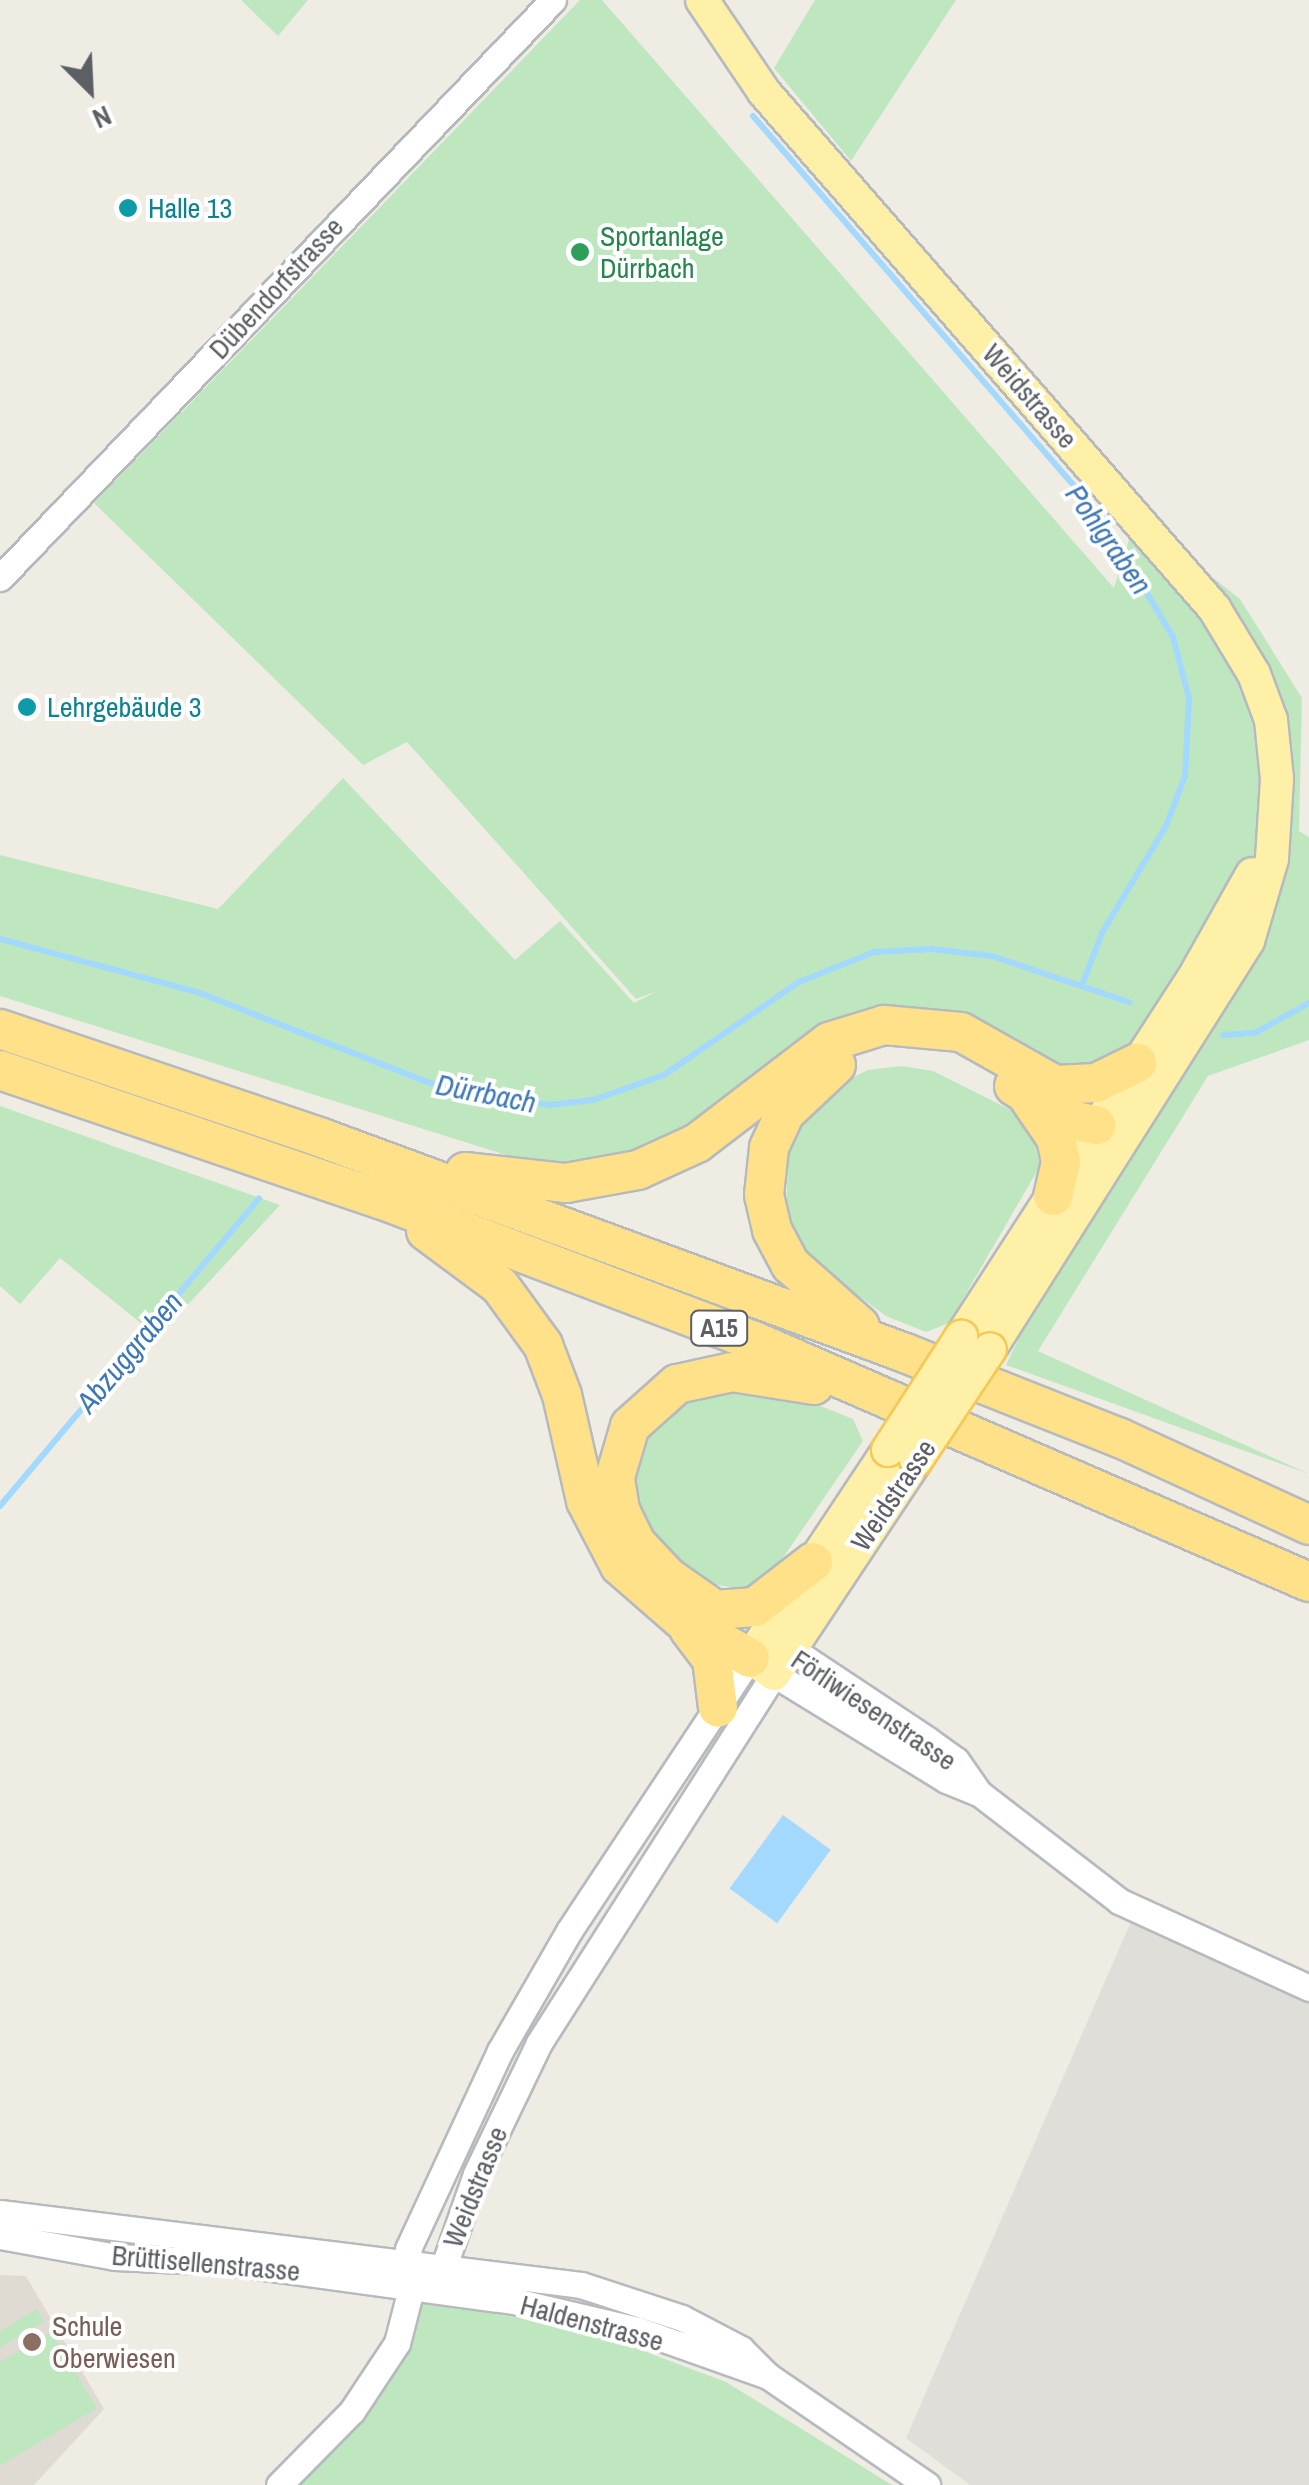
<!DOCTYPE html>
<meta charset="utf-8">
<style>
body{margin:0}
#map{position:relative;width:1309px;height:2485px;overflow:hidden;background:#efece4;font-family:"Archivo Narrow",sans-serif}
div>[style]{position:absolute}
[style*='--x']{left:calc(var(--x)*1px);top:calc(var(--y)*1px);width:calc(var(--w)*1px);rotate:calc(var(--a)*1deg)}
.industrial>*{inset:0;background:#e0ded8}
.education>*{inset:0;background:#dfdbd2}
.green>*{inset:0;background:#bfe7bf}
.water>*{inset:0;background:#a3d8ff;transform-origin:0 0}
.stream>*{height:6px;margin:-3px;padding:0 3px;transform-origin:3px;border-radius:3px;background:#a3d8ff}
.roads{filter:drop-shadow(2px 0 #b6babe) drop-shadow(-2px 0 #b6babe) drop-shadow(0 2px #b6babe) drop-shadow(0 -2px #b6babe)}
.minor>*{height:25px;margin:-12.5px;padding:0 12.5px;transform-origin:12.5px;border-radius:12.5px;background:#fff}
.major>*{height:32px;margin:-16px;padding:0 16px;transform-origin:16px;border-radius:16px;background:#fff0a8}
.highway>*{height:38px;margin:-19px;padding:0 19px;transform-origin:19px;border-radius:19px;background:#ffe18a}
.bridges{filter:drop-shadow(2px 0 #f6c856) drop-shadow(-2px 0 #f6c856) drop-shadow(0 2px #f6c856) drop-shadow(0 -2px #f6c856)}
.major-bridge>*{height:32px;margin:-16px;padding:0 16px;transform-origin:16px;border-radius:16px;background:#fff0a8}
.dots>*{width:28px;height:28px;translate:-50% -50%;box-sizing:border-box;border:5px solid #fff;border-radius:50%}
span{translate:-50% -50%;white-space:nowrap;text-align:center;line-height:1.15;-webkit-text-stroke:8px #fff;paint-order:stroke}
.shield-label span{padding:2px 8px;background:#fff;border:2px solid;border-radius:8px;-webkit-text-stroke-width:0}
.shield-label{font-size:25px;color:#5c6065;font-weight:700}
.culture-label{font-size:28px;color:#0d838f}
.left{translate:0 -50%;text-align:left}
.leisure-label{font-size:28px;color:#27864d}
.street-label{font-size:28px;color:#5c6065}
.education-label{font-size:28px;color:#785e54}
.water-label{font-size:30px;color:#3d78b5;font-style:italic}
.north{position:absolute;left:40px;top:40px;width:100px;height:100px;-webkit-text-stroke:8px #fff;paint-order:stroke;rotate:156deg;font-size:28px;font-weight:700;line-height:40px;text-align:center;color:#5c6065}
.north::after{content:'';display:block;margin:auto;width:35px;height:45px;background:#5c6065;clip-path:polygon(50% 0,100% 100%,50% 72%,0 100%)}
</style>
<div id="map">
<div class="industrial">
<i style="clip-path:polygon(1136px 1910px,1309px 1997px,1309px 2485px,970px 2485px,906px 2438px)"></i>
</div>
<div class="education">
<i style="clip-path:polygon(0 2275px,26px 2276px,104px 2409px,34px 2485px,0 2485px)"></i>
</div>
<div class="green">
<i style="clip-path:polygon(241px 0,308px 0,278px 36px)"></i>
<i style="clip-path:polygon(580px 0,602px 0,1114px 588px,1136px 517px,1240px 599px,1302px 698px,1299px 831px,1309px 837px,1309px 1040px,1208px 1076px,1038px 1351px,1309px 1474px,1006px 1365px,1019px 1338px,1053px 1196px,1096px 1125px,1096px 1083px,916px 1024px,759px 1093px,589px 1181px,0 996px,0 855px,218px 909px,343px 778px,515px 960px,560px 921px,634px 1003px,657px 991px,636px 999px,407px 742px,363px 765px,94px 503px)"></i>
<i style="clip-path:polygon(815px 0,956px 0,851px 161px,774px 68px)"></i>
<i style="clip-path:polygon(902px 1066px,933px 1071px,1011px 1110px,1032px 1131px,1040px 1166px,949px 1323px,926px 1332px,886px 1316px,807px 1258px,786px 1206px,789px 1145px,807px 1111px,838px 1085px,868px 1070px)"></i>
<i style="clip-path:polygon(0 1106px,280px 1205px,158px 1337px,60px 1258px,20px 1304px,0 1286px)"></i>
<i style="clip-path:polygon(714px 1388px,813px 1403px,853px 1419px,863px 1441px,765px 1584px,743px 1589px,692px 1581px,637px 1516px,633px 1481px,640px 1443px,678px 1401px)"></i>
<i style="clip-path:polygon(409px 2301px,515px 2317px,625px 2344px,726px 2382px,892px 2485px,279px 2485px,319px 2448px)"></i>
<i style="clip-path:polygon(37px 2309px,44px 2322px,0 2347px,0 2331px)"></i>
<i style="clip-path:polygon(51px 2332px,97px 2408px,0 2466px,0 2362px)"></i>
</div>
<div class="water">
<i style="left:783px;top:1815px;width:59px;height:91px;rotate:36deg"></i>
</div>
<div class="stream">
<i style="--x:753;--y:116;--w:532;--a:49.04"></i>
<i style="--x:1102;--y:518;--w:139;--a:59.2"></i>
<i style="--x:1173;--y:637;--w:63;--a:75.3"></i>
<i style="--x:1189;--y:698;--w:78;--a:92.9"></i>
<i style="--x:1185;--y:776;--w:53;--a:110.8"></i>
<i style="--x:1166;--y:826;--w:125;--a:120.9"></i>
<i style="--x:1102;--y:933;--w:56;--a:111"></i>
<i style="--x:0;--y:939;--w:207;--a:15.1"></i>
<i style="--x:200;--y:993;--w:247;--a:21.4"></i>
<i style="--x:430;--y:1083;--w:121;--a:10.5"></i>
<i style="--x:549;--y:1105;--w:44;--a:-6.5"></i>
<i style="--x:593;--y:1100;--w:75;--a:-19.4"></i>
<i style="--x:664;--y:1075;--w:164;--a:-34.6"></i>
<i style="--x:799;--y:982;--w:81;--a:-21.8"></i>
<i style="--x:874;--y:952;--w:58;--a:-3"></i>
<i style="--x:932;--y:949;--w:60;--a:6.7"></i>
<i style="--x:992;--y:956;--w:145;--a:18.6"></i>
<i style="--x:1223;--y:1035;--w:32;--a:-4"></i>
<i style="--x:1255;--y:1033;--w:62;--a:-29.1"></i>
<i style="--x:0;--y:1506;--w:402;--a:-49.9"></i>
</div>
<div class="roads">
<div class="minor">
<i style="--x:0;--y:578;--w:800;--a:-46.27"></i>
<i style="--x:775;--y:1649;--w:16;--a:0"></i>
<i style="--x:791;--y:1649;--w:164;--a:33.6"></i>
<i style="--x:928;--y:1740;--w:34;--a:36"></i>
<i style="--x:956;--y:1760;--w:40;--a:55.1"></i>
<i style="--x:0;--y:2213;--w:585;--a:7.06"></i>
<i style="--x:581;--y:2285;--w:106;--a:18.1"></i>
<i style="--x:682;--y:2318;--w:67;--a:27.7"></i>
<i style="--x:741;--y:2349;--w:38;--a:45"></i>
<i style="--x:768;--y:2376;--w:193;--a:34.4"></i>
<i style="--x:0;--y:2236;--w:117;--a:10.3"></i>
<i style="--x:115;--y:2257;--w:113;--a:2.5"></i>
<i style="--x:228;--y:2262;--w:289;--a:7.8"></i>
<i style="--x:514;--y:2301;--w:127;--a:13.2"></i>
<i style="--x:638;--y:2330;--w:138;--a:19.5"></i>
<i style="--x:412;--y:2285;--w:37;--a:-31"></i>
<i style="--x:444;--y:2266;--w:97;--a:-70.8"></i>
<i style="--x:476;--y:2174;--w:145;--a:-64.3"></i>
<i style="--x:539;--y:2043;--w:437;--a:-57.5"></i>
<i style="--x:774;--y:1674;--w:202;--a:31.6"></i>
<i style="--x:946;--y:1780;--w:35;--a:22"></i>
<i style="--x:979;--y:1793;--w:177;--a:37.6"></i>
<i style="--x:1119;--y:1901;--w:209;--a:24.6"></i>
<i style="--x:279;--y:2485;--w:104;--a:-45.4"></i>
<i style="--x:352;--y:2411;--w:82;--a:-56.5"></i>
<i style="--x:397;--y:2343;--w:60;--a:-75.5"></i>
<i style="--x:412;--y:2285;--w:36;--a:-96"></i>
<i style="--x:408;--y:2249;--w:218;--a:-65.1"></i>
<i style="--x:500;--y:2051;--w:138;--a:-60.1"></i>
<i style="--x:569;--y:1931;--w:328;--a:-56.5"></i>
</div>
<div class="major">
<i style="--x:702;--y:0;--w:111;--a:56"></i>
<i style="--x:764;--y:92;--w:685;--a:48.91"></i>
<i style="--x:1214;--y:608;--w:77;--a:58.8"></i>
<i style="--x:1254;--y:674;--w:49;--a:69.7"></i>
<i style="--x:1271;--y:720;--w:59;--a:84.2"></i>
<i style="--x:1277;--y:779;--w:80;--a:93.6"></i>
<i style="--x:1272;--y:859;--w:85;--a:106.3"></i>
<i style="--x:1248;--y:941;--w:483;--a:122.3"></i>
<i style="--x:961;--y:1337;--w:437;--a:-57.1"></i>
<i style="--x:1198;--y:970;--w:110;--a:-60.6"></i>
<i style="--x:774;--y:1674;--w:29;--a:-146"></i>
<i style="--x:750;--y:1658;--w:250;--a:-56.4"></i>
<i style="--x:774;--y:1674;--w:257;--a:-56.4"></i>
</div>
<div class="highway">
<i style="--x:0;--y:1029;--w:340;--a:18.7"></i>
<i style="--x:322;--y:1138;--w:621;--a:20.24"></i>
<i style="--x:905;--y:1353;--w:231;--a:21.6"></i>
<i style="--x:1120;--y:1438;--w:208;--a:24.7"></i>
<i style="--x:836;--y:1065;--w:70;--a:136.7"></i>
<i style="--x:785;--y:1113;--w:38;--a:115"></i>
<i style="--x:769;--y:1148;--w:47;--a:96.1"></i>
<i style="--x:764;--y:1195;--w:36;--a:77"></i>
<i style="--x:772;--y:1230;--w:40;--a:62"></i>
<i style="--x:791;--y:1265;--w:92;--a:41.5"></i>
<i style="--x:0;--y:1070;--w:401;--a:18.8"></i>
<i style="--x:380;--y:1199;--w:400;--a:20.8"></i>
<i style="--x:754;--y:1341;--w:605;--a:23.47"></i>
<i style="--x:1014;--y:1086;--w:62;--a:31.9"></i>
<i style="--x:1067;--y:1119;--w:30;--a:12"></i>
<i style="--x:1030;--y:1100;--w:46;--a:55.6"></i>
<i style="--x:1056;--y:1138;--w:25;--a:78"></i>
<i style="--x:1061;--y:1162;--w:35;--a:103"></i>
<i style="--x:465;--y:1172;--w:102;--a:6.2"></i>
<i style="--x:566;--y:1183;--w:73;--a:-10.2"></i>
<i style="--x:638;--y:1170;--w:65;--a:-24.6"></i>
<i style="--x:697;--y:1143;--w:166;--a:-37.4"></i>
<i style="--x:829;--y:1042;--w:58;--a:-17.2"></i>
<i style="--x:884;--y:1025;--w:77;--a:5.2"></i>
<i style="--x:961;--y:1032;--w:108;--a:29.4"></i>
<i style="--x:1055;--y:1085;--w:41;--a:-2.8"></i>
<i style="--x:1096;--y:1083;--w:46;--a:-26"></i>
<i style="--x:426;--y:1231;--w:92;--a:36.6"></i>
<i style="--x:500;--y:1286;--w:73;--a:53.9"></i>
<i style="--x:543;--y:1345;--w:53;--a:69.2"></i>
<i style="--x:562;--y:1395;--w:109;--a:77.2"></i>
<i style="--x:586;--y:1501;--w:73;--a:62.4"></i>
<i style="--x:620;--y:1566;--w:81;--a:41"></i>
<i style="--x:681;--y:1619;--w:79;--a:29.5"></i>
<i style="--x:813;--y:1562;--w:73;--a:142.2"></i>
<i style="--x:755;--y:1607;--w:40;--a:175.7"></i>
<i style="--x:715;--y:1610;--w:57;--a:-144.9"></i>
<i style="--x:668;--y:1577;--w:47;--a:-133.3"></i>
<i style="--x:636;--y:1543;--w:37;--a:-116"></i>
<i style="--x:620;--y:1510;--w:33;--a:-99"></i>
<i style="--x:615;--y:1477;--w:53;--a:-73.6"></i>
<i style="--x:630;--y:1426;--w:63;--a:-41.8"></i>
<i style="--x:677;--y:1384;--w:56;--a:-12.3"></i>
<i style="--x:732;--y:1372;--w:83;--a:9"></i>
<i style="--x:689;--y:1629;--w:38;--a:53"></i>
<i style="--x:712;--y:1659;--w:49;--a:83"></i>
</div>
</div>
<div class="bridges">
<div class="major-bridge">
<i style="--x:888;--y:1450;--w:135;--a:-57.1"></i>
<i style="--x:916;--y:1460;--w:133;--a:-56.3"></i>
</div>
</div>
<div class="dots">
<i style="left:128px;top:208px;background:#0f9aa8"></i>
<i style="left:580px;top:252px;background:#2e9e5b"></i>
<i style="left:27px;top:707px;background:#0f9aa8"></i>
<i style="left:32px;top:2342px;background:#8d6e63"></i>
</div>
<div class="shield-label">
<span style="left:719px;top:1328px">A15</span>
</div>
<div class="culture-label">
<span class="left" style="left:148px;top:208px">Halle 13</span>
<span class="left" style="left:47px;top:707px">Lehrgebäude 3</span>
</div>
<div class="leisure-label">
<span class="left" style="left:600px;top:252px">Sportanlage<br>Dürrbach</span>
</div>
<div class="street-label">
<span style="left:276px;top:288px;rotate:-47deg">Dübendorfstrasse</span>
<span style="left:1030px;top:396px;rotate:49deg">Weidstrasse</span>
<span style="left:893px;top:1495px;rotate:-56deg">Weidstrasse</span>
<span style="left:874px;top:1710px;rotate:34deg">Förliwiesenstrasse</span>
<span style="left:475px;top:2187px;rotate:-68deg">Weidstrasse</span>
<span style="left:206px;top:2263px;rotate:5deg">Brüttisellenstrasse</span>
<span style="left:592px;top:2323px;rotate:15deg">Haldenstrasse</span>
</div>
<div class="education-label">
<span class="left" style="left:52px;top:2342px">Schule<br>Oberwiesen</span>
</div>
<div class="water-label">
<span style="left:1109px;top:539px;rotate:55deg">Pohlgraben</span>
<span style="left:486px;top:1093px;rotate:11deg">Dürrbach</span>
<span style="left:129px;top:1352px;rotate:-50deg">Abzuggraben</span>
</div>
<div class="north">N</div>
</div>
